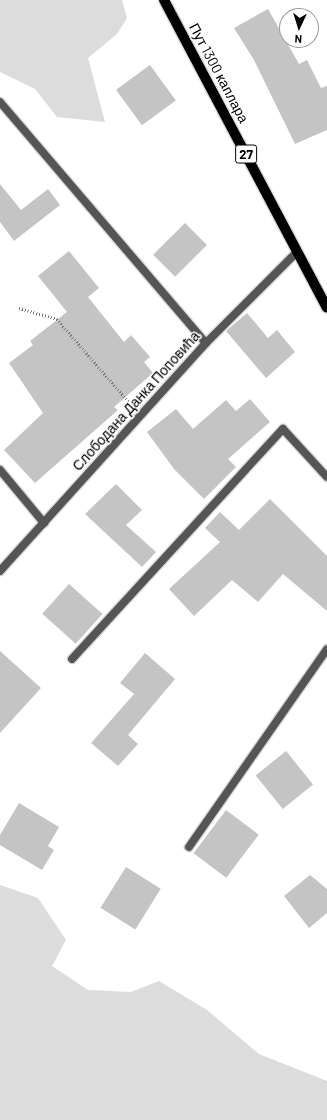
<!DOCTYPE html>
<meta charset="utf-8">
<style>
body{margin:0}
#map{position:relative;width:327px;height:1120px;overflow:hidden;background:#fff;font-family:Barlow,sans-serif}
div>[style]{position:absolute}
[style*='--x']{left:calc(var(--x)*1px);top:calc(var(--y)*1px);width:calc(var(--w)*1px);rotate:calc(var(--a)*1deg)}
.green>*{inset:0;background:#dcdcdc}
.building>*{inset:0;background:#c4c4c4;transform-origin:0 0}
.path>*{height:2.5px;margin-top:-1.25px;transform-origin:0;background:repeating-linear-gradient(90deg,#777 0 1px,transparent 0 3px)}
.roads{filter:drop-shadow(1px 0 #dbdbdb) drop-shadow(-1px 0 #dbdbdb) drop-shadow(0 1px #dbdbdb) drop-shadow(0 -1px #dbdbdb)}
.lane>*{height:8px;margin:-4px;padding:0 4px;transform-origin:4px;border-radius:4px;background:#555}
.street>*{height:8px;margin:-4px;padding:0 4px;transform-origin:4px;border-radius:4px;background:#555}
.primary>*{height:10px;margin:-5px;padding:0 5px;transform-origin:5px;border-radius:5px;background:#000}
span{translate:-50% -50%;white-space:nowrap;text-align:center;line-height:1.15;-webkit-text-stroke:3px #fff;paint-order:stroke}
.shield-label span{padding:1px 3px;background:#fff;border:1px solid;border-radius:3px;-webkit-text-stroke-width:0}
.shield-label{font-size:13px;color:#000;font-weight:700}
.street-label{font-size:14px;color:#000}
.north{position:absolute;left:279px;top:8px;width:40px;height:40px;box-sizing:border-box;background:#fff;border:1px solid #999;border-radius:50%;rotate:184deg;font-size:11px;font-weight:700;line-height:16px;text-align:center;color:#000}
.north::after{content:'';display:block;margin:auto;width:14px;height:18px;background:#000;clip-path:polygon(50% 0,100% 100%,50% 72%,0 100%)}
</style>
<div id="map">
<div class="green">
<i style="clip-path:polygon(0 0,122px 0,127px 18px,117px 34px,88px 58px,105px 122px,57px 117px,35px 89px,0 72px)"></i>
<i style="clip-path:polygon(0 885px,38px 898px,66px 940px,52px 966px,88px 990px,131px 992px,159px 981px,207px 1010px,259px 1054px,327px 1081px,327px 1120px,0 1120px)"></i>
</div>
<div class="building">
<i style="clip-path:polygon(268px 9px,299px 64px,307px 60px,321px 88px,327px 86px,327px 130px,295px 144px,254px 60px,234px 28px)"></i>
<i style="left:150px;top:65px;width:44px;height:42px;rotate:54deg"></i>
<i style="clip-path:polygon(0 184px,21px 210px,48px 189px,60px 205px,14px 241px,0 222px)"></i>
<i style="left:185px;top:223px;width:31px;height:45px;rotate:45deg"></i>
<i style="clip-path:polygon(69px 251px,99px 288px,88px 297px,124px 342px,131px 335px,150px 357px,144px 362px,153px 373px,114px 407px,118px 410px,35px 483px,4px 450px,43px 413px,9px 363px,33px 345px,30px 341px,67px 312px,38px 276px)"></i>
<i style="clip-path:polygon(247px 313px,268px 338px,277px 330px,295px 352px,266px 378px,226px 331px)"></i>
<i style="clip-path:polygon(250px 399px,270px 422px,228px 459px,236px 467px,204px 499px,174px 469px,147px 432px,176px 409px,193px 429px,226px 400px,236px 411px)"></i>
<i style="clip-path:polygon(116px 484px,142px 510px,126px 525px,156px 552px,142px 567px,85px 514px)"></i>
<i style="clip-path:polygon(270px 499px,327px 556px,327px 611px,283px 574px,258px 602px,232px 580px,194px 616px,169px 589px,220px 542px,205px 528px,220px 512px,239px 530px)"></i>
<i style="left:69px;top:584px;width:45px;height:40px;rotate:42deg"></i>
<i style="clip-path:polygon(0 651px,41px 688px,0 733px)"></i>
<i style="clip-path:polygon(145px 653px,175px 679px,128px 735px,138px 744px,118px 766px,91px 743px,134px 694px,120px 683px)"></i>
<i style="left:286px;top:751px;width:43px;height:39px;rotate:51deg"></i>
<i style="clip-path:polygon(19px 803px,59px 827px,48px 846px,54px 850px,42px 870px,0 845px,0 835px)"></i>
<i style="left:226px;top:810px;width:41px;height:54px;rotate:37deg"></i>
<i style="left:126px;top:867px;width:41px;height:48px;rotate:32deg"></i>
<i style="clip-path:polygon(310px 875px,327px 889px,327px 913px,309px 928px,284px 896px)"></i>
</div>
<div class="path">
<i style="--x:19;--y:308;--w:40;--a:16"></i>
<i style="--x:57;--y:319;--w:110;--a:49.1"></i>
</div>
<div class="roads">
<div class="lane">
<i style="--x:0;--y:470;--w:69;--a:50.3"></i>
</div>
<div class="street">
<i style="--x:0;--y:102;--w:317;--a:49.5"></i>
<i style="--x:0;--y:571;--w:307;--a:-47.9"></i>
<i style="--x:206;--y:343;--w:127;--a:-45"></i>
<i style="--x:72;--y:659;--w:312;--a:-47.5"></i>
<i style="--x:283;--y:429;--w:65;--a:47.5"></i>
<i style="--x:189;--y:847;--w:241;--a:-55.1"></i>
</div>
<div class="primary">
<i style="--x:164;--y:0;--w:348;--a:62.1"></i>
</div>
</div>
<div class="shield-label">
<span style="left:246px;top:154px">27</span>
</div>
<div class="street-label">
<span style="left:219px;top:73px;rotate:62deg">Пут 1300 каплара</span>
<span style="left:136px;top:401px;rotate:-48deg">Слободана Данка Поповића</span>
</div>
<div class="north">N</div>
</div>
